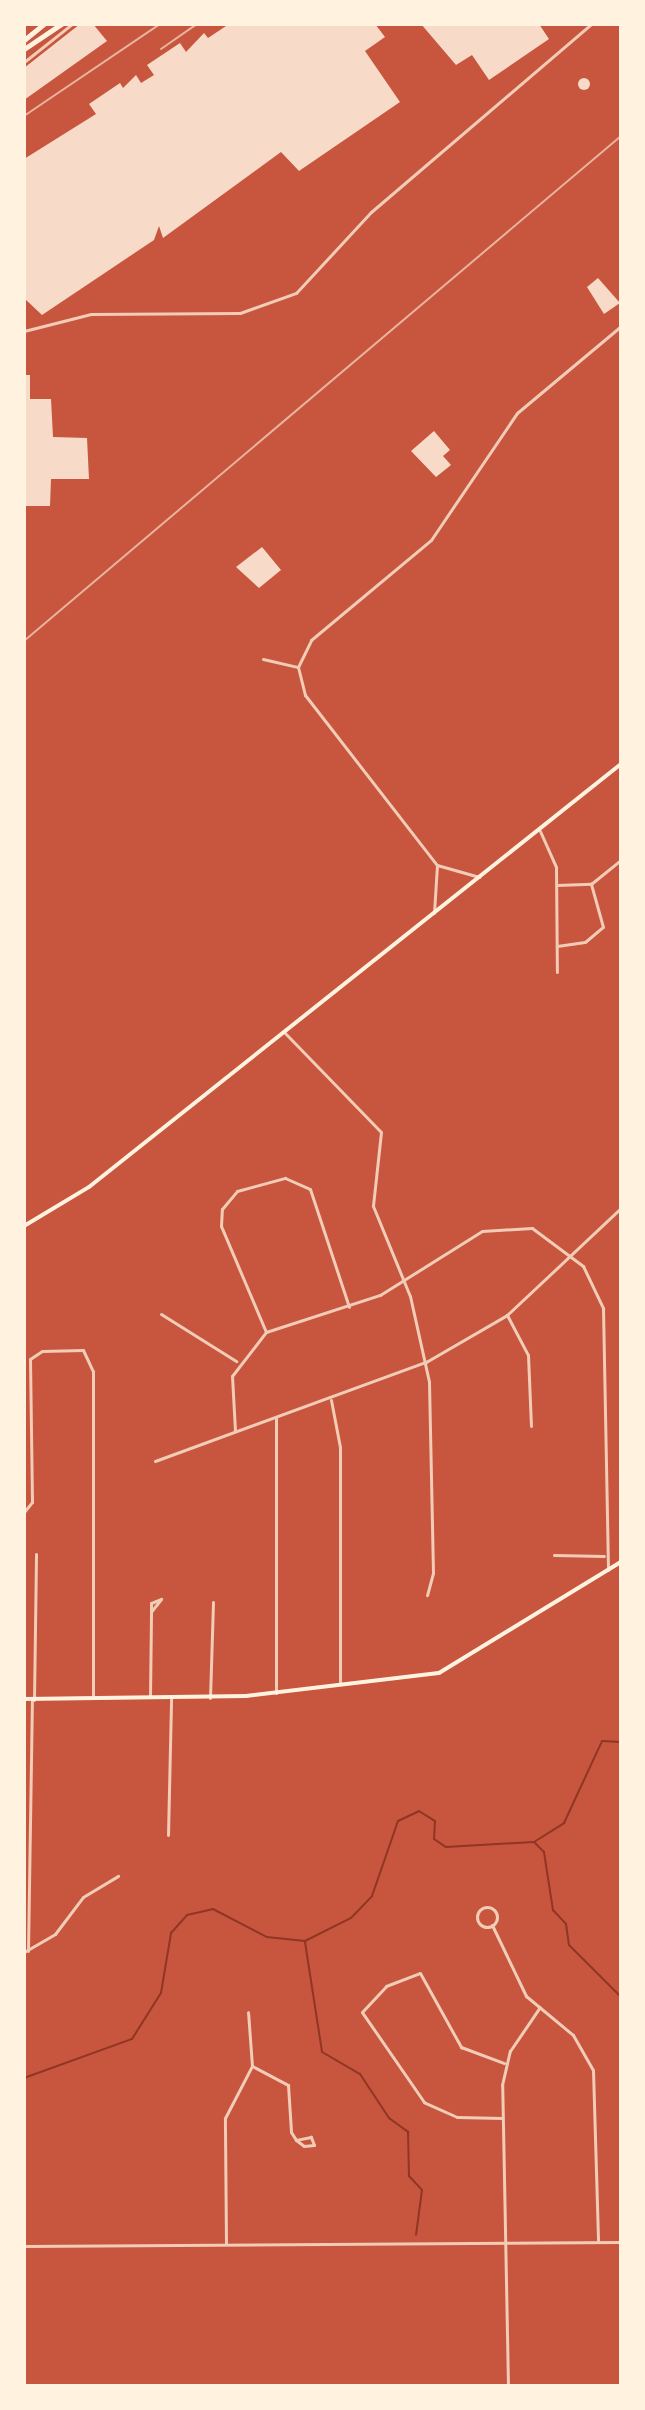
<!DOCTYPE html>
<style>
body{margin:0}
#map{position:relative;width:645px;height:2410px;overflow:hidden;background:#c8553d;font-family:"Nunito Sans",sans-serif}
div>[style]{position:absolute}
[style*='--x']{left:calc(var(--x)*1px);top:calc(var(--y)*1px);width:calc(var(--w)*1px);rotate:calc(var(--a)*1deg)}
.stream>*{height:2px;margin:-1px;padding:0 1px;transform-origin:1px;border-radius:1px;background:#8f3625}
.building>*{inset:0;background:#f7dbc8}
.round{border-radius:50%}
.minor>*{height:3px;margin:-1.5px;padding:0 1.5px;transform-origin:1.5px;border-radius:1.5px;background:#f1ccb7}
.minor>.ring{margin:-1.5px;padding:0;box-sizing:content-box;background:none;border:3px solid #f1ccb7;border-radius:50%}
.tertiary>*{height:3px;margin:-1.5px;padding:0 1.5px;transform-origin:1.5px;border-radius:1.5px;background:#f1ccb7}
.primary>*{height:4px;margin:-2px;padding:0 2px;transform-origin:2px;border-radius:2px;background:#fff3e0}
.motorway>*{height:5px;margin:-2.5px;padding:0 2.5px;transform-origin:2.5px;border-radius:2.5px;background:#fff3e0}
.rail>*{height:2px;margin:-1px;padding:0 1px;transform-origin:1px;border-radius:1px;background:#e9b49f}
span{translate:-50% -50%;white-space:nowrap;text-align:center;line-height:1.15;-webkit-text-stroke:6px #fff3e0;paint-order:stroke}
.frame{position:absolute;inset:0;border:26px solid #fff3e0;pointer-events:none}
</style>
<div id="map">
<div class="stream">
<i style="--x:534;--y:1842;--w:14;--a:45"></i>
<i style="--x:544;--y:1852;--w:59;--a:81.2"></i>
<i style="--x:553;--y:1910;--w:19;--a:47"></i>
<i style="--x:566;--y:1924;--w:21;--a:82"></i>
<i style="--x:569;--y:1945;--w:74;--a:45"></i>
<i style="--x:305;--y:1942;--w:111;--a:81.2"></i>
<i style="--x:322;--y:2052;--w:44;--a:30.1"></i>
<i style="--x:360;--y:2074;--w:53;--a:56.6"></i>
<i style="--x:389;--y:2118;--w:24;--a:36"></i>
<i style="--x:408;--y:2132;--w:44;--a:88.7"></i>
<i style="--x:409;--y:2176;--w:19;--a:47"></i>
<i style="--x:422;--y:2190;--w:45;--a:97.6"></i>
<i style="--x:24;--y:2078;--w:115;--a:-19.9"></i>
<i style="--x:132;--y:2039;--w:54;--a:-57.8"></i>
<i style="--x:161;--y:1993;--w:61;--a:-80.5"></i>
<i style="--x:171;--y:1933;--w:24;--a:-48"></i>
<i style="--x:187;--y:1915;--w:27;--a:-13"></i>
<i style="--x:213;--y:1909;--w:61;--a:27.4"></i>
<i style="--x:267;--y:1937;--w:38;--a:6"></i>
<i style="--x:305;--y:1941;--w:51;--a:-26.6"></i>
<i style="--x:351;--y:1918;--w:30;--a:-46"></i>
<i style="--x:372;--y:1896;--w:79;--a:-70.9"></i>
<i style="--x:398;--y:1821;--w:23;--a:-25"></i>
<i style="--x:419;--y:1811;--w:19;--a:32"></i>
<i style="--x:435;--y:1821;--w:18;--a:93"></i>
<i style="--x:434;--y:1839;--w:14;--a:34"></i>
<i style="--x:446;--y:1847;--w:88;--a:-3.3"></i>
<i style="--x:534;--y:1842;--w:36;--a:-32"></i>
<i style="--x:564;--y:1823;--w:90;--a:-65.1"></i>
<i style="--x:602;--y:1741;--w:19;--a:3"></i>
</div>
<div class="building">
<i style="clip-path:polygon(80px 24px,93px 24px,107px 41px,24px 100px,24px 68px)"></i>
<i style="clip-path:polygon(229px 24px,375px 24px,385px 37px,365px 51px,400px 102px,299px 171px,281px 152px,163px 238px,159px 226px,154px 240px,42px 315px,24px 298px,24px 159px,96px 114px,89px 104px,120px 83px,123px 88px,136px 75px,141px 83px,154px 75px,147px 65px,180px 43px,186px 52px,204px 33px,208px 38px)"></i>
<i style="clip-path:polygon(421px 24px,539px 24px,549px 39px,489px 80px,472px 55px,456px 65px)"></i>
<i class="round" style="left:578px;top:78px;width:12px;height:12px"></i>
<i style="clip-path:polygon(598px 278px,620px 303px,604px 314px,587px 287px)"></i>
<i style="clip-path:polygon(24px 375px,30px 375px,30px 399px,51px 399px,53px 437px,87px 438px,89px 479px,51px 479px,50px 506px,24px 506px)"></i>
<i style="clip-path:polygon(434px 431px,450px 450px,443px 456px,451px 465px,436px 477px,411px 451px)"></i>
<i style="clip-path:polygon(262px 547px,281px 570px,259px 588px,236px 567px)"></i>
</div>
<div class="minor">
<i style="--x:263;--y:659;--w:36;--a:13"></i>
<i style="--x:298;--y:667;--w:29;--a:76"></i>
<i style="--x:305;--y:695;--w:215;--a:52.2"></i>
<i style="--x:437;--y:865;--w:48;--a:93.6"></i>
<i style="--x:298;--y:667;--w:30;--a:-64"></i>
<i style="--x:311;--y:640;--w:156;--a:-39.8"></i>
<i style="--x:431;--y:540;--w:153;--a:-55.9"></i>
<i style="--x:517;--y:413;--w:136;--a:-39.9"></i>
<i style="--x:540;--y:831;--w:39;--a:66"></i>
<i style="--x:556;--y:867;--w:105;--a:89.5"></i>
<i style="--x:437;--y:865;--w:44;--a:15.9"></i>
<i style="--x:557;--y:885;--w:34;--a:-2"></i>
<i style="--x:591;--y:884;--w:38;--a:-39"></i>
<i style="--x:557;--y:946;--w:28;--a:-8"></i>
<i style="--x:585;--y:942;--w:23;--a:-40"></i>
<i style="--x:603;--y:927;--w:45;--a:-105.6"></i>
<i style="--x:284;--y:1032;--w:139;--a:45.9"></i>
<i style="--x:381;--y:1132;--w:74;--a:96.2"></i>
<i style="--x:373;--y:1206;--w:97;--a:67.7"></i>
<i style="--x:410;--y:1296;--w:88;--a:77.5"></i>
<i style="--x:429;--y:1382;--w:191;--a:88.8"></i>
<i style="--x:433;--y:1573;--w:23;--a:105"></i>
<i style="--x:161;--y:1314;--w:89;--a:32.1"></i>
<i style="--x:507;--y:1315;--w:45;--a:62.3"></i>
<i style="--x:528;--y:1355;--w:71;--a:87.6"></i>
<i style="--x:266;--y:1332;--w:115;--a:-113"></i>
<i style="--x:221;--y:1226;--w:17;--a:-87"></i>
<i style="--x:222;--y:1209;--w:23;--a:-50"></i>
<i style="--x:237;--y:1191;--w:50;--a:-15.2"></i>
<i style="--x:285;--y:1178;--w:27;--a:24"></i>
<i style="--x:310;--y:1189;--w:124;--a:71.7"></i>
<i style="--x:331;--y:1400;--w:48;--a:79.2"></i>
<i style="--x:340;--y:1447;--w:236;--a:90"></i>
<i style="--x:235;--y:1431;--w:55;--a:-93.1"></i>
<i style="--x:232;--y:1376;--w:56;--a:-52.3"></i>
<i style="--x:266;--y:1332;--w:120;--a:-18"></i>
<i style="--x:380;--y:1295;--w:120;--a:-32.1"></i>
<i style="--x:482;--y:1231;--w:50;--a:-3.4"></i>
<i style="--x:532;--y:1228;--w:64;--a:36.7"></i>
<i style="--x:583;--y:1266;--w:47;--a:64.5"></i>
<i style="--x:603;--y:1308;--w:262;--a:88.9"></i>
<i style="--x:155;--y:1461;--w:289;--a:-20.1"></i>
<i style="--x:426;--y:1362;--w:94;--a:-30.1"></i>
<i style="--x:507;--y:1315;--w:156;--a:-43.2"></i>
<i style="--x:24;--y:1512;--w:13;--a:-51"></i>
<i style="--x:32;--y:1502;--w:143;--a:-90.8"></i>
<i style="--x:30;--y:1359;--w:14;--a:-34"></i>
<i style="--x:42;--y:1351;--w:41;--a:-1.4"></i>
<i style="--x:83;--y:1350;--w:23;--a:65"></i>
<i style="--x:93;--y:1371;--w:326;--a:90"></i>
<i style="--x:554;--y:1555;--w:50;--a:1.1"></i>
<i style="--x:276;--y:1693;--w:276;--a:-90"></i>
<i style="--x:150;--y:1697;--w:85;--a:-89.3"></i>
<i style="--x:151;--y:1612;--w:9;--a:-90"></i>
<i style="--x:151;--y:1603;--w:11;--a:-22"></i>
<i style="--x:161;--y:1599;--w:16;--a:128"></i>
<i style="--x:210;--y:1698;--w:96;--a:-88.2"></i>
<i style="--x:34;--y:1700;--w:146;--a:-89.2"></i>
<i style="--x:168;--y:1835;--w:137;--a:-88.7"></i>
<i class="ring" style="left:477px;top:1907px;width:17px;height:17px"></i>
<i style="--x:492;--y:1925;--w:79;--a:64.4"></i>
<i style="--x:526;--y:1996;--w:61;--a:39.7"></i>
<i style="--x:573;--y:2035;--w:40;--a:60.3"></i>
<i style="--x:593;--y:2070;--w:171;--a:88.3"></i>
<i style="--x:28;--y:1951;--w:251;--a:-89.1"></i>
<i style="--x:24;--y:1952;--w:36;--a:-30"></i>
<i style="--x:55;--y:1934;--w:46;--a:-52.9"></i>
<i style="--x:83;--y:1897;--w:41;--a:-31"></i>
<i style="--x:252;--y:2066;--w:41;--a:27.8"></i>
<i style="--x:288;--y:2085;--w:47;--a:86.3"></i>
<i style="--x:291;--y:2132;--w:9;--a:58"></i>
<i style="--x:296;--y:2140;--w:10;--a:37"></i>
<i style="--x:304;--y:2146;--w:10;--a:-6"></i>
<i style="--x:314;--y:2145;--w:9;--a:-111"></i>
<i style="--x:311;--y:2137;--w:15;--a:169"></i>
<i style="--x:502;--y:2118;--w:45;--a:-178.7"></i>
<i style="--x:457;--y:2117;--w:36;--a:-156"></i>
<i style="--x:424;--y:2102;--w:109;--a:-124.6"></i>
<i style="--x:362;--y:2012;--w:35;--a:-47"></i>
<i style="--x:386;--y:1986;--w:36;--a:-21"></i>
<i style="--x:420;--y:1973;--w:85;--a:61"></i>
<i style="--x:461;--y:2047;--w:46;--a:20.4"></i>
<i style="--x:226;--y:2244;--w:126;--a:-90.5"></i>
<i style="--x:225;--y:2118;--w:59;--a:-62.6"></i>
<i style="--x:252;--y:2066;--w:54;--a:-94.2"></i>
<i style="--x:24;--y:2246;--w:597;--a:-0.38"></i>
<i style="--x:508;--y:2386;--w:301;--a:-91.1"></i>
<i style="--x:502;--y:2085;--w:35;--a:-77"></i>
<i style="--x:510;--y:2051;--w:53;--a:-55.7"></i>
</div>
<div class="tertiary">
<i style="--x:24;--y:62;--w:61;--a:-38.4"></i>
<i style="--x:24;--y:331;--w:69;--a:-14.2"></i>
<i style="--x:91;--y:314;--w:149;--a:-0.4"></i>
<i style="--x:240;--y:313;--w:59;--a:-19.7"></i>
<i style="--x:296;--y:293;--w:110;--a:-47.2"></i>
<i style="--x:371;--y:212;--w:289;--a:-40.5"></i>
</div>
<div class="primary">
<i style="--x:24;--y:1226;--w:76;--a:-31"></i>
<i style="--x:89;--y:1187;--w:680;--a:-38.49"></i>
<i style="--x:24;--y:1699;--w:222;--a:-0.8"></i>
<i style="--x:246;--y:1696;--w:194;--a:-6.8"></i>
<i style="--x:439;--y:1673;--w:213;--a:-31.4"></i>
</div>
<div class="motorway">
<i style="--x:24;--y:40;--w:26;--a:-39"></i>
<i style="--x:24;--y:49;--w:45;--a:-34"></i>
</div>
<div class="rail">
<i style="--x:161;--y:49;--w:44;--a:-34.8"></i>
<i style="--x:24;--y:116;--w:164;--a:-34.1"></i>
<i style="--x:24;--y:641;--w:782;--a:-40.23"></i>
</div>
<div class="frame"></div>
</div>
